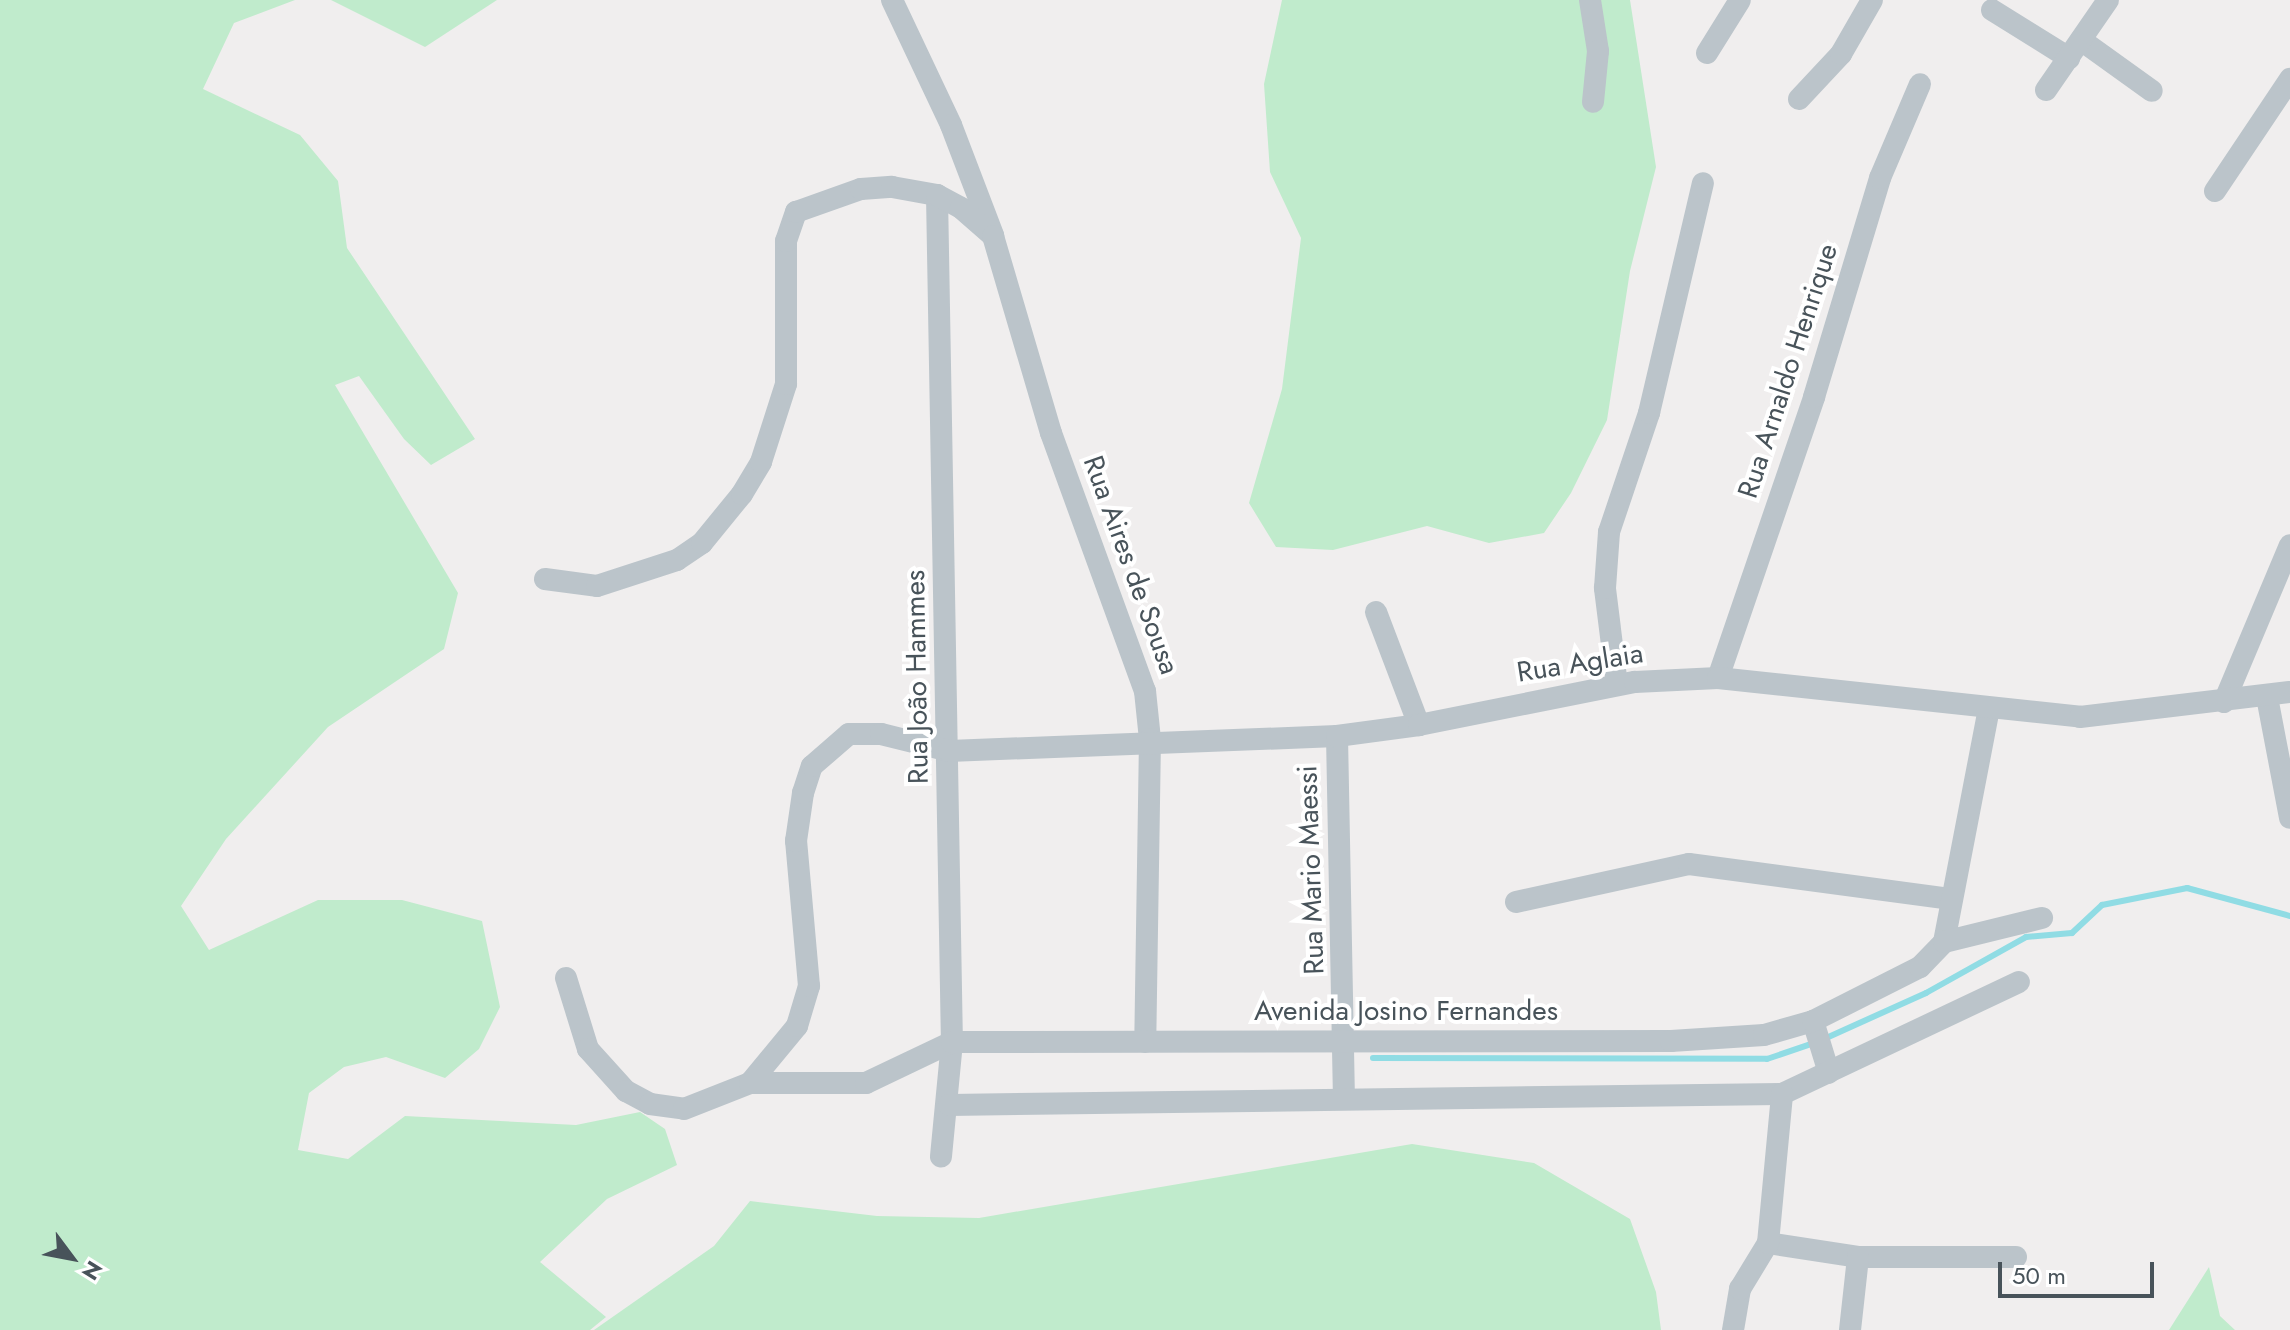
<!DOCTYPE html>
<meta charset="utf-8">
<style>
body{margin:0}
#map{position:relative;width:2290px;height:1330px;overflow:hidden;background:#f0eeee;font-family:Jost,sans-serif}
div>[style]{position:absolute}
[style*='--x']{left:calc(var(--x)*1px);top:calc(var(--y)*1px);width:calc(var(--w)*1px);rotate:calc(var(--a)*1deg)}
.green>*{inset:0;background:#c0ebcc}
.stream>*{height:6px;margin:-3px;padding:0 3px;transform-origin:3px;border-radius:3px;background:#90dce4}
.minor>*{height:22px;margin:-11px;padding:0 11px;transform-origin:11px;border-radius:11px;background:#bbc4ca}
span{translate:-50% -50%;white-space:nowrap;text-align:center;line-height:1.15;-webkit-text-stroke:8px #fff;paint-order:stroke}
.street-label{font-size:28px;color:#48535a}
.north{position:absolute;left:32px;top:1218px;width:80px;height:80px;-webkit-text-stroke:6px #fff;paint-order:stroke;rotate:122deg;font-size:22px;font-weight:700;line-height:32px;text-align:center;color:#48535a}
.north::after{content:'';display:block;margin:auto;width:28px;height:36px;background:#48535a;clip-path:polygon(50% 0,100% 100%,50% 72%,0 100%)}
.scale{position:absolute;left:1998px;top:1262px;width:156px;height:36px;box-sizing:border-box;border:4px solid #48535a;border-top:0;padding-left:10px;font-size:24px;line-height:28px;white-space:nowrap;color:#48535a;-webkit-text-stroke:6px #fff;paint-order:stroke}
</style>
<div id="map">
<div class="green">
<i style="clip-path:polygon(0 0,295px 0,234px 23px,203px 89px,300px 135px,338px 181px,347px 248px,475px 439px,431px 465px,404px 439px,359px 376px,335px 385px,458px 593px,444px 649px,328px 727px,226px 839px,181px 906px,209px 950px,318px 900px,402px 900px,482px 921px,500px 1007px,479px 1049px,445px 1078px,386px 1057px,344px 1067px,309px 1093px,298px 1150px,348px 1159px,405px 1116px,576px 1125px,640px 1112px,665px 1129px,677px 1165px,607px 1199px,540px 1262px,606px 1317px,590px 1330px,0 1330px)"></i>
<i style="clip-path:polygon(331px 0,497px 0,425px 47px)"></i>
<i style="clip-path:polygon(1282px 0,1630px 0,1656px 167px,1630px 271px,1607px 420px,1571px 493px,1544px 533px,1489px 543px,1427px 526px,1333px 550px,1276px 547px,1249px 503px,1282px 389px,1301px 238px,1270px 172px,1264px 84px)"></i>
<i style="clip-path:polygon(1412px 1144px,1534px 1163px,1630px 1219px,1656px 1292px,1661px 1330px,594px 1330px,714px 1246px,750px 1201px,877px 1216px,979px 1218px)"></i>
<i style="clip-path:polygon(2209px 1267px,2220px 1316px,2235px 1330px,2169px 1330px)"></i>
</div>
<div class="stream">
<i style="--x:1824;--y:1039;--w:112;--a:-24.3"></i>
<i style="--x:1926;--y:993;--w:115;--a:-29.2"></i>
<i style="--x:2026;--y:937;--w:46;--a:-5"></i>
<i style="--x:2072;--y:933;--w:41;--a:-43"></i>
<i style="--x:2102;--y:905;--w:87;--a:-11.3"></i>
<i style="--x:2187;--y:888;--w:107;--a:15.2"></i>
<i style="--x:1373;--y:1058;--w:394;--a:0.1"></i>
<i style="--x:1767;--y:1059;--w:50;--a:-18.8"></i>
</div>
<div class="minor">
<i style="--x:892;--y:0;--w:138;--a:64.7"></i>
<i style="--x:951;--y:125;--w:118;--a:69.1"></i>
<i style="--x:1590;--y:0;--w:52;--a:81.1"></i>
<i style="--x:1598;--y:51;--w:51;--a:95.6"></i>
<i style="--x:1992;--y:10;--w:91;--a:31.9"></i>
<i style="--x:2081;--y:40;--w:87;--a:35.7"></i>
<i style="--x:1707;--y:53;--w:62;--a:-58.1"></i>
<i style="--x:2046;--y:90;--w:109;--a:-55.4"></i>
<i style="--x:1799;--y:99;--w:62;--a:-47"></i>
<i style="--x:1841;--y:54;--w:62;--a:-60.1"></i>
<i style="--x:2215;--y:191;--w:135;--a:-56.2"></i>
<i style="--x:937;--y:195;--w:847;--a:88.99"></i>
<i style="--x:952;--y:1042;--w:115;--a:95.5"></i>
<i style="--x:545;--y:579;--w:52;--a:7.7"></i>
<i style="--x:597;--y:586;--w:84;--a:-18"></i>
<i style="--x:677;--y:560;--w:30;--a:-34"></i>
<i style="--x:702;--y:543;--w:63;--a:-50.8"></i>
<i style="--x:742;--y:494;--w:37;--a:-59"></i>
<i style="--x:761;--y:462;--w:82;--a:-72.2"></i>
<i style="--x:786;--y:384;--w:143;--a:-90"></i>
<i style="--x:786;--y:241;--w:31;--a:-71"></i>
<i style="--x:796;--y:212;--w:69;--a:-19.5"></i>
<i style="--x:861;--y:189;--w:31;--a:-4"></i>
<i style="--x:892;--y:187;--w:46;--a:10.1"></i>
<i style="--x:937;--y:195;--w:27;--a:28"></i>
<i style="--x:961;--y:208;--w:43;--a:41.2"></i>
<i style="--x:993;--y:236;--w:205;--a:73.6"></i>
<i style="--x:1051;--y:433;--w:275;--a:70"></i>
<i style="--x:1145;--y:691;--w:48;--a:84.1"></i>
<i style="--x:1150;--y:739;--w:303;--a:90.9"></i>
<i style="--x:1376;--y:612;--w:121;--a:69.2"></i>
<i style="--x:1718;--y:678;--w:297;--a:-71.1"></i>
<i style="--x:1814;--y:397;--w:229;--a:-73.2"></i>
<i style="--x:1880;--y:178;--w:102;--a:-66.9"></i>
<i style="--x:1617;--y:685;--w:98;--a:-97.1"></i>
<i style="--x:1605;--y:588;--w:56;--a:-85.9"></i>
<i style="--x:1609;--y:532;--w:126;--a:-71.4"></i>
<i style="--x:1649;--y:413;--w:236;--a:-76.8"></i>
<i style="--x:2267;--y:697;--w:123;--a:79.2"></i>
<i style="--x:2224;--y:702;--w:170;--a:-67.2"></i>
<i style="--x:1337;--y:736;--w:363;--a:88.9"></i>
<i style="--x:1516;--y:902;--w:177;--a:-12.4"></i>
<i style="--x:1689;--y:864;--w:263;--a:7.6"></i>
<i style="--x:1944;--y:942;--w:237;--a:-79.1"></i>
<i style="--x:566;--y:978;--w:74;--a:72.8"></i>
<i style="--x:588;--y:1049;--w:57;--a:47.9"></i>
<i style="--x:626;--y:1091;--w:27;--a:28"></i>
<i style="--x:650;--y:1104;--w:34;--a:8"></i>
<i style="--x:684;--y:1109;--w:71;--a:-21.5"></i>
<i style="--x:750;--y:1083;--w:74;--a:-50.5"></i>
<i style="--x:797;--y:1026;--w:42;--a:-73.3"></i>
<i style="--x:809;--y:986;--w:146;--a:-95.1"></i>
<i style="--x:796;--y:841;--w:49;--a:-81.7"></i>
<i style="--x:803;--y:793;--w:28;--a:-72"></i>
<i style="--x:812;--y:766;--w:49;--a:-40.9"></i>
<i style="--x:849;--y:734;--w:32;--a:0"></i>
<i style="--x:881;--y:734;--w:70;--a:14"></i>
<i style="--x:949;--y:751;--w:388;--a:-2.2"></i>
<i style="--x:1337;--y:736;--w:83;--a:-7.6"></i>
<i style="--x:1419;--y:725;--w:220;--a:-11.3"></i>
<i style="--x:1635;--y:682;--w:83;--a:-2.8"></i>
<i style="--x:1718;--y:678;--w:364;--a:6.1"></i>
<i style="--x:2080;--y:717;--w:211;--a:-6.8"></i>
<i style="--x:1813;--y:1021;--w:54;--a:72.9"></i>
<i style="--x:750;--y:1083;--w:116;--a:0"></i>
<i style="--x:866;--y:1083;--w:95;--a:-25.5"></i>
<i style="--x:952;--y:1042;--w:719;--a:-0.08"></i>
<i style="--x:1671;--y:1041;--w:93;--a:-3.7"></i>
<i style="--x:1764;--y:1035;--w:51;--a:-15.9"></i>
<i style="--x:1813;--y:1021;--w:120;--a:-26.8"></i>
<i style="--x:1920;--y:967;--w:35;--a:-46"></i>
<i style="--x:1944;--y:942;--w:101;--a:-13.8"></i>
<i style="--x:949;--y:1105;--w:833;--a:-0.76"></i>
<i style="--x:1782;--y:1094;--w:262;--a:-25.3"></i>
<i style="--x:1768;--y:1243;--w:91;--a:8.8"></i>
<i style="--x:1858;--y:1257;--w:158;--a:0"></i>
<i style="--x:1733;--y:1330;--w:42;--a:-80.3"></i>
<i style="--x:1740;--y:1289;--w:54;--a:-58.7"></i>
<i style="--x:1768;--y:1243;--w:150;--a:-84.6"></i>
<i style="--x:1850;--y:1330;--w:73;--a:-83.7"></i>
</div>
<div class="street-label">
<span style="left:1788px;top:371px;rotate:-72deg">Rua Arnaldo Henrique</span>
<span style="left:1131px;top:565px;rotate:70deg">Rua Aires de Sousa</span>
<span style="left:1580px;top:663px;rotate:-9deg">Rua Aglaia</span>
<span style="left:917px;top:677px;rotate:-91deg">Rua João Hammes</span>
<span style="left:1311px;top:870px;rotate:-92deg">Rua Mario Maessi</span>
<span style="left:1406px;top:1011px">Avenida Josino Fernandes</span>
</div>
<div class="north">N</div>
<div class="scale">50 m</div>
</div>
